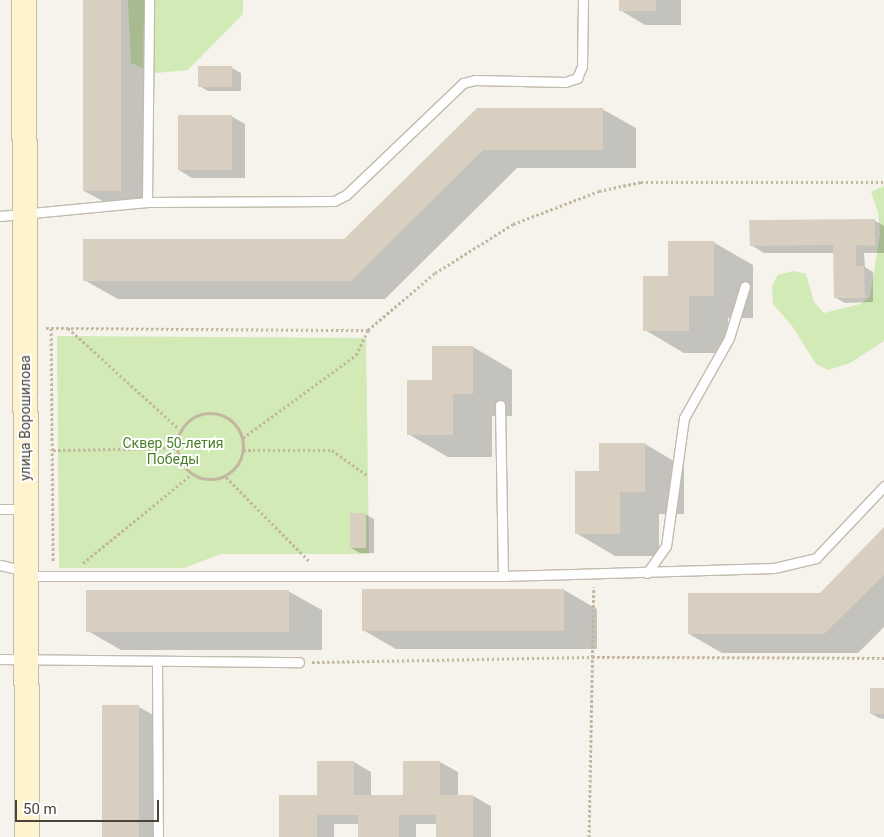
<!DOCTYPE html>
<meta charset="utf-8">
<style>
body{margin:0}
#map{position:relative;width:884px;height:837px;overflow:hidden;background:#f6f3ec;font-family:Roboto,sans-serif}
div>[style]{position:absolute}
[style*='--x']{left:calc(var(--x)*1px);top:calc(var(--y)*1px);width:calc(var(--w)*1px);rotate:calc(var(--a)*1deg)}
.green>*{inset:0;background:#d2eab5}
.shadow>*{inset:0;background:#0003}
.building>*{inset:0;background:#d8cfc1;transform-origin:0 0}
.path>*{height:3px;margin-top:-1.5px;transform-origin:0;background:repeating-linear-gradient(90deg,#c4b79f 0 2.5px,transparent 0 5px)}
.path>.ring{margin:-1.5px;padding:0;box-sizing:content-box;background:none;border:3px solid #c4b79f;border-radius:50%}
.roads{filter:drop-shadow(1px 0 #c2bbae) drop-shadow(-1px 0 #c2bbae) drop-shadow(0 1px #c2bbae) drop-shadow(0 -1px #c2bbae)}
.service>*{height:9px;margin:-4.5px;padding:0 4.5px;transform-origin:4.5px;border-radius:4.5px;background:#fff}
.secondary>*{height:24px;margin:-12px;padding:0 12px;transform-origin:12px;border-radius:12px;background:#fff3cd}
span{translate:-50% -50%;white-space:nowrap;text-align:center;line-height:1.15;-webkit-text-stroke:4px #fff;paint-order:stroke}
.street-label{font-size:14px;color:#4b4439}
.park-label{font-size:14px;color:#4a7f2a}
.scale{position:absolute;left:15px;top:800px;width:144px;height:22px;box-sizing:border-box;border:2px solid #4b4439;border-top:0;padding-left:6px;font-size:15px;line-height:18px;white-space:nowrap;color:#4b4439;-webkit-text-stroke:4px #fff;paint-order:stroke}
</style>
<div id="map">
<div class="green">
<i style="clip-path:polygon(128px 0,243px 0,243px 14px,188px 70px,156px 73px,131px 63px)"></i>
<i style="clip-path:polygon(884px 186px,884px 341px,850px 363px,828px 370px,816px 364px,792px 326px,773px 304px,772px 286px,778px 275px,794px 271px,806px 274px,814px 302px,824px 313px,860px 304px,870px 297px,880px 233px,878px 212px,871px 192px)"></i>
<i style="clip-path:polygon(57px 336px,366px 338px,369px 554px,221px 554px,184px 568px,59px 568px)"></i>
</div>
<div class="shadow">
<i style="clip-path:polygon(84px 0,145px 0,145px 205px,110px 205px,84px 191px)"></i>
<i style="clip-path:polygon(620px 0,681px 0,681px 25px,645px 25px,620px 10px)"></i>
<i style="clip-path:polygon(232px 68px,241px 73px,241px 91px,208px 91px,199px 86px)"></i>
<i style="clip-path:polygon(477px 109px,602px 109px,636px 128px,636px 168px,517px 168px,385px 299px,118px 299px,84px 280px,344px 240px)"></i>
<i style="clip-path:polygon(231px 116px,245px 124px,245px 178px,192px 178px,179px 170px)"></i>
<i style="clip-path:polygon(874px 220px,884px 226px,884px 253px,864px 253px,865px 267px,873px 272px,873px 302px,845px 303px,836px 298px,835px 253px,764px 253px,751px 245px)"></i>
<i style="clip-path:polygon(713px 242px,753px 265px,753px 318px,728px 318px,728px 353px,684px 353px,645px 330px,670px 277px)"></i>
<i style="clip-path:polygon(473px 347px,512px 370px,512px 416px,492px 416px,492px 457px,448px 457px,408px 434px,433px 382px)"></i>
<i style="clip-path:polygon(645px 444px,684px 467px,684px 514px,659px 514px,659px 556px,615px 556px,576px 533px)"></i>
<i style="clip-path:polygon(365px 514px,374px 519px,374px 553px,360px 553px,351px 548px)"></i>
<i style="clip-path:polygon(884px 529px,884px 627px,858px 653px,722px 653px,689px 634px,820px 594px)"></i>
<i style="clip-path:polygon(564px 590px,597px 609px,597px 649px,396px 649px,363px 630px)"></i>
<i style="clip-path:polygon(288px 591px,322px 610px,322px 650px,121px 650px,88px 631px)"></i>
<i style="clip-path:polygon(884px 689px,884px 719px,879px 718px,870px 713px)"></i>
<i style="clip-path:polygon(139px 707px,164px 721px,164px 837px,103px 837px)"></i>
<i style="clip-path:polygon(354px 762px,371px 772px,371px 796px,404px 796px,404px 762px,440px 762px,458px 772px,458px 796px,473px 796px,491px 806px,491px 837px,437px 837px,437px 824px,416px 824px,416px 837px,359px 837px,359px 824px,334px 824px,334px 837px,280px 837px)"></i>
</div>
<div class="building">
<i style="left:83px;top:0;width:38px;height:191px"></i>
<i style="left:619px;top:0;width:37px;height:11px"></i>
<i style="left:198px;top:66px;width:34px;height:21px"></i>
<i style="clip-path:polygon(477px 108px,603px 108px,603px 150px,483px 150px,351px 281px,83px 281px,83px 239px,344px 239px)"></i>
<i style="left:178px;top:115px;width:54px;height:55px"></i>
<i style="clip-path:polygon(875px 219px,875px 246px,856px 245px,856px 266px,864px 266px,865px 298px,834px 298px,833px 245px,750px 246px,749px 220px)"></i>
<i style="clip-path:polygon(668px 241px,714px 241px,714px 296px,689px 296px,689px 331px,643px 331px,643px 276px,668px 276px)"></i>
<i style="clip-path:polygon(432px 346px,473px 346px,473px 394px,453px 394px,453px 435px,407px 435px,407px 380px,432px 380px)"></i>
<i style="clip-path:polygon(599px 443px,645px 443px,645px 492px,620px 492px,620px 534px,575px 534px,575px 471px,599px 471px)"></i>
<i style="left:350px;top:513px;width:16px;height:35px"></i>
<i style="clip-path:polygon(884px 527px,884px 575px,824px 634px,688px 634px,688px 593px,820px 593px)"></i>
<i style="left:362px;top:589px;width:202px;height:42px"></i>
<i style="left:86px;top:590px;width:203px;height:42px"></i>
<i style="left:870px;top:688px;width:14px;height:26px"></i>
<i style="left:102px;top:705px;width:37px;height:132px"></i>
<i style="clip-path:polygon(317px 761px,354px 761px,354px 795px,403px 795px,403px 761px,440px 761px,440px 795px,473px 795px,473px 837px,436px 837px,436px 815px,399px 815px,399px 837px,358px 837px,358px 815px,317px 815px,317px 837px,279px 837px,279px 795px,317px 795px)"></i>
</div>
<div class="path">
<i style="--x:46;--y:328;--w:322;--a:0.4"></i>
<i style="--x:368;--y:330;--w:88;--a:-40.4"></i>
<i style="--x:435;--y:273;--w:92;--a:-32.1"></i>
<i style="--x:513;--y:224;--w:92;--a:-21"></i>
<i style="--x:599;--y:191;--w:43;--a:-12.1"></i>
<i style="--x:641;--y:182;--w:243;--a:0"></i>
<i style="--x:51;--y:328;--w:234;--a:89.5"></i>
<i style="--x:68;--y:328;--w:150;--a:42.3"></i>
<i class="ring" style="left:177px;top:413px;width:63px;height:63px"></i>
<i style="--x:243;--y:438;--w:140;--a:-36.3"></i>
<i style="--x:356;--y:355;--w:28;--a:-64"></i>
<i style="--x:53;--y:450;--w:122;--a:-0.9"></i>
<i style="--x:243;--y:450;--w:89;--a:0"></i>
<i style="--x:332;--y:450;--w:44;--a:35.8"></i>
<i style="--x:226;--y:477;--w:120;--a:45.3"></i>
<i style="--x:83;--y:563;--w:139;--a:-39.2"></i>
<i style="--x:312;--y:662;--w:280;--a:-1"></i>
<i style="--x:592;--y:657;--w:292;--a:0.2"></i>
<i style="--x:589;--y:837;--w:250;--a:-88.9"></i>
</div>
<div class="roads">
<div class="service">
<i style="--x:147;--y:202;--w:202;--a:-89.4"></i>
<i style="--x:0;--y:216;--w:148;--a:-5.4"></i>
<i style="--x:147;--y:202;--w:187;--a:-0.3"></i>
<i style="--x:334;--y:201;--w:13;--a:-27"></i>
<i style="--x:346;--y:195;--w:162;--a:-43.7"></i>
<i style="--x:463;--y:83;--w:12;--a:-14"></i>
<i style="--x:475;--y:80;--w:90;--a:1.3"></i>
<i style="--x:565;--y:82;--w:13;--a:-18"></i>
<i style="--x:577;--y:78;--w:13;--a:-67"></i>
<i style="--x:582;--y:66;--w:66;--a:-89.1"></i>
<i style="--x:500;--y:405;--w:171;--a:89"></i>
<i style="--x:0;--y:509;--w:25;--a:0"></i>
<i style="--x:0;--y:565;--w:17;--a:13"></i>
<i style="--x:17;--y:569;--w:11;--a:38"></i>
<i style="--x:26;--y:576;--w:477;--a:0"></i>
<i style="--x:503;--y:576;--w:271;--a:-1.7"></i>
<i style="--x:774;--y:568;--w:43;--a:-13.4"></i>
<i style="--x:816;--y:558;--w:99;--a:-46.6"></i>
<i style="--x:647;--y:573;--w:33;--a:-55"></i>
<i style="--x:666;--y:546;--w:129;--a:-82"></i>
<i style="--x:684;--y:418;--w:92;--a:-60.6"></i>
<i style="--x:729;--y:338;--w:54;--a:-72.9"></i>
<i style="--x:0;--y:659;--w:299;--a:0.6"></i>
<i style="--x:157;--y:661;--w:176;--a:89.7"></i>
</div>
<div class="secondary">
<i style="--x:24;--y:0;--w:837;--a:89.79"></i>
</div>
</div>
<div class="street-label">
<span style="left:25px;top:418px;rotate:-90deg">улица Ворошилова</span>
</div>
<div class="park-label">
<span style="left:173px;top:451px">Сквер 50-летия<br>Победы</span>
</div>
<div class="scale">50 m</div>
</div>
